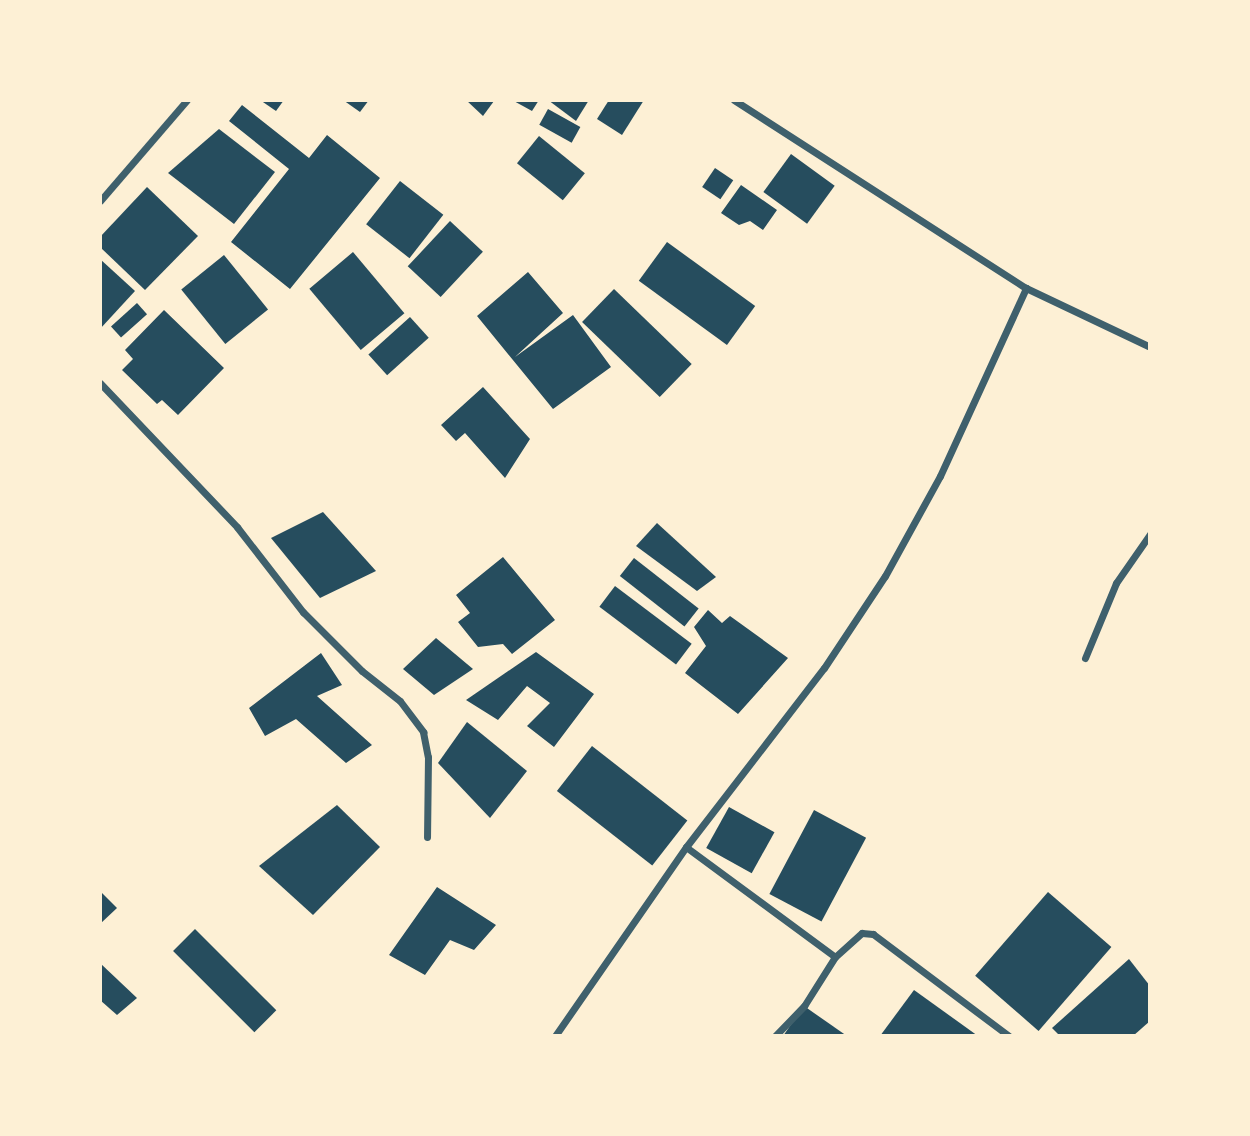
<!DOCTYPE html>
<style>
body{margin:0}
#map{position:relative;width:1250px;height:1136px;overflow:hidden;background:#fdf0d5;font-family:Roboto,sans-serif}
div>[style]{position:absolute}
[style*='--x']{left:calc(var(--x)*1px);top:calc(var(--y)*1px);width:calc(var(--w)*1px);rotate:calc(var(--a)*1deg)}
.building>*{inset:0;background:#264d5e;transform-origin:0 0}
.minor>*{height:7px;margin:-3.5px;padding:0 3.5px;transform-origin:3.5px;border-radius:3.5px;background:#3f606c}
span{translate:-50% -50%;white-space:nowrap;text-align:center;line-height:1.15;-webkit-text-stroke:7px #fdf0d5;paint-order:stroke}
.frame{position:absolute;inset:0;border:102px solid #fdf0d5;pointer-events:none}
</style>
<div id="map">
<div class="building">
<i style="clip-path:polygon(260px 100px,284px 100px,276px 111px)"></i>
<i style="clip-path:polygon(343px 100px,369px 100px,360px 112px)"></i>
<i style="clip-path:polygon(466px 100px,492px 100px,494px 101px,483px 116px)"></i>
<i style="clip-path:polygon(512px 100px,539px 100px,532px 111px)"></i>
<i style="clip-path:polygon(548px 100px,589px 100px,576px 121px)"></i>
<i style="clip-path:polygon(609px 100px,644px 100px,622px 135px,597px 119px)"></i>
<i style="clip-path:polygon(242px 105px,309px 158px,327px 135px,380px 178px,290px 289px,231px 242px,289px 169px,229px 121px)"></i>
<i style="left:548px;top:109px;width:37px;height:18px;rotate:29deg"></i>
<i style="clip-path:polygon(219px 129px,275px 172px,234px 224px,168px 173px)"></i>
<i style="left:539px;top:136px;width:59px;height:35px;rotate:39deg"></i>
<i style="left:791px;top:154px;width:54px;height:47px;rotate:36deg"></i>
<i style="left:715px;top:168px;width:22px;height:23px;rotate:34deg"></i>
<i style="left:400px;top:181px;width:55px;height:55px;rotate:38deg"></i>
<i style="clip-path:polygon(741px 185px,777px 210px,763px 230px,750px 221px,739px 225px,721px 213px)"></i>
<i style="clip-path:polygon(147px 187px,198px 236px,145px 290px,100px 247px,100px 237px)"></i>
<i style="left:450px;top:221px;width:45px;height:62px;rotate:43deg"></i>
<i style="left:667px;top:242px;width:109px;height:48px;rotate:36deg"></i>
<i style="left:353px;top:252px;width:80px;height:57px;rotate:50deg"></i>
<i style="left:224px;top:255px;width:70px;height:55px;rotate:51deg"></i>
<i style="clip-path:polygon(100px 259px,135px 291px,100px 329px)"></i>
<i style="clip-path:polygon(528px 272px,563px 313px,515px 357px,573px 315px,611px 367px,553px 409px,477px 316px)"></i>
<i style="left:614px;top:289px;width:108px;height:46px;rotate:44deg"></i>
<i style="left:137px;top:303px;width:15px;height:35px;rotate:48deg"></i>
<i style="clip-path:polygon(164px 310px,224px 368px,178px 415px,162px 400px,157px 404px,122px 370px,133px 359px,125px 350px)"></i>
<i style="left:410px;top:317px;width:28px;height:56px;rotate:48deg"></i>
<i style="clip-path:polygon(483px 387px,530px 439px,505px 478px,465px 433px,456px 441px,441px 425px)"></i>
<i style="clip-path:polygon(323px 512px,376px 571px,320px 598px,271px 538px)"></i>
<i style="clip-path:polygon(657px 523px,716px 577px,697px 591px,636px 546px)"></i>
<i style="clip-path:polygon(503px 557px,555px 620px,512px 654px,503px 644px,478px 647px,458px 622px,470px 613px,456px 595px)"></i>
<i style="left:634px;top:558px;width:82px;height:23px;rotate:38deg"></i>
<i style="left:615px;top:586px;width:96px;height:26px;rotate:37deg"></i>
<i style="clip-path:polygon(708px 610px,722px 623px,730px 616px,788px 658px,738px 714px,685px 673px,706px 646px,694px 627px)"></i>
<i style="clip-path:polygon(436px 638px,473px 669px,434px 695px,403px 669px)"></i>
<i style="clip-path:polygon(536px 652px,594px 694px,554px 747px,527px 726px,550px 703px,527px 686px,498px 720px,466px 700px)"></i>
<i style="clip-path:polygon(321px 653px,342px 685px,317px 696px,372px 745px,346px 763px,296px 719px,265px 736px,249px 708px)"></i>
<i style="clip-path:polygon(467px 722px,527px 771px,490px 818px,438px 763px)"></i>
<i style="left:592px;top:746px;width:121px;height:57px;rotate:38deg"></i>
<i style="clip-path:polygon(337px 805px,380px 847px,313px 915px,259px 866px)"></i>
<i style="left:729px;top:807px;width:52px;height:47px;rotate:29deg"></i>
<i style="left:814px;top:810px;width:59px;height:95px;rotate:28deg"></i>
<i style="clip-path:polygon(437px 887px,496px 925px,474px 950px,450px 940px,425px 975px,389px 955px)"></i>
<i style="clip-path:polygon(100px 891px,117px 908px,100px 924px)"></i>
<i style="left:1048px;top:892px;width:84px;height:111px;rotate:41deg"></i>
<i style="left:195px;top:929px;width:115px;height:31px;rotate:45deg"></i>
<i style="clip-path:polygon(1129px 959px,1150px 986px,1150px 1021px,1133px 1036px,1060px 1036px,1052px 1028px)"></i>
<i style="clip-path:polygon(100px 963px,137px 998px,117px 1015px,100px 1000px)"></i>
<i style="clip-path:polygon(914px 990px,978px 1036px,880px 1036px)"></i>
<i style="clip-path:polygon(804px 1006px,847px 1036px,783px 1036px)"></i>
</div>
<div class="minor">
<i style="--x:734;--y:100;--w:347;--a:32.8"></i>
<i style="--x:1026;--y:288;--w:137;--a:25.4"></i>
<i style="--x:100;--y:201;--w:133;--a:-49.3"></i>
<i style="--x:100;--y:383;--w:199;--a:46.4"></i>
<i style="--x:237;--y:527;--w:108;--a:52.2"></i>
<i style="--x:303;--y:612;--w:83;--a:45"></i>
<i style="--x:362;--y:671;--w:48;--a:38.3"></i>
<i style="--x:400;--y:701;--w:39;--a:53"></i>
<i style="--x:423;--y:732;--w:25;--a:79"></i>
<i style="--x:428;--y:757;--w:80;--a:90.7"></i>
<i style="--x:1085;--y:658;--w:81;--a:-67.5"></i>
<i style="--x:1116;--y:583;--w:60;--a:-55.2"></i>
<i style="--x:686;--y:847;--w:185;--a:36.4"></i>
<i style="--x:555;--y:1036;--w:230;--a:-55.3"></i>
<i style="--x:686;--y:847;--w:226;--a:-52.4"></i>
<i style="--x:824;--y:668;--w:110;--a:-56.5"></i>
<i style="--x:885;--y:576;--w:114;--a:-61.2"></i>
<i style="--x:940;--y:476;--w:207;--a:-65.4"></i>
<i style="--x:775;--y:1036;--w:42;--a:-46"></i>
<i style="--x:804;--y:1006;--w:58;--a:-57.7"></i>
<i style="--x:835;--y:957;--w:36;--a:-42"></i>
<i style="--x:862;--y:933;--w:11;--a:5"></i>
<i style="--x:873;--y:934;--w:170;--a:36.9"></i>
</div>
<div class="frame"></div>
</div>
